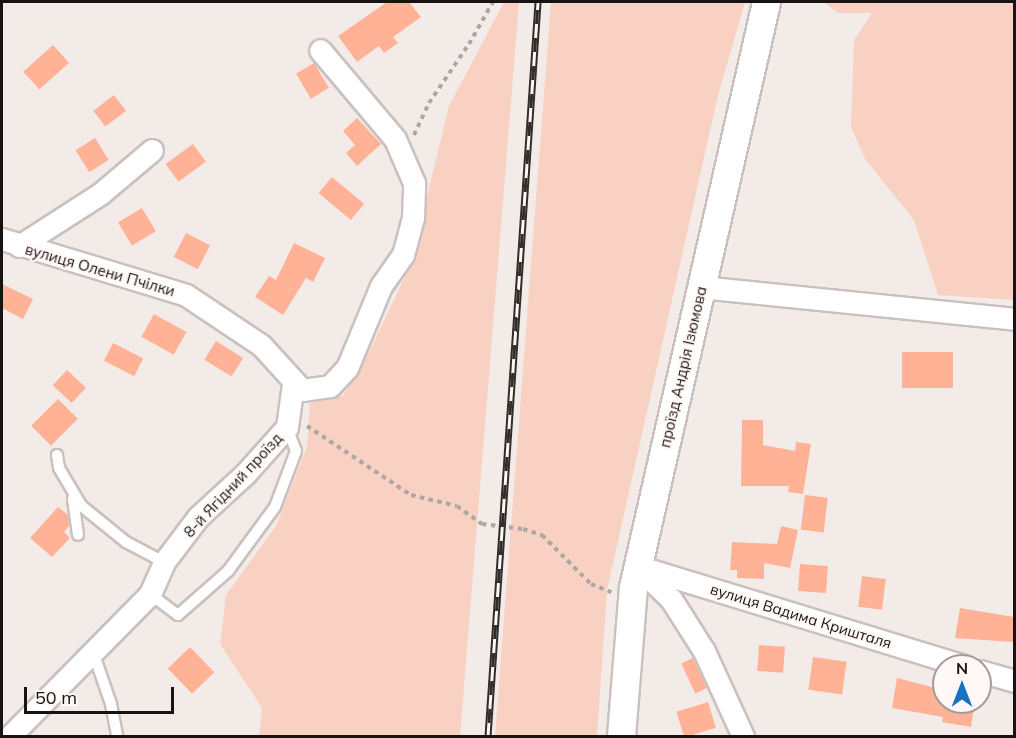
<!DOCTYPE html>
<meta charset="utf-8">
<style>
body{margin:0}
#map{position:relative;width:1016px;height:738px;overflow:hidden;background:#f3ebe8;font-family:Mulish,sans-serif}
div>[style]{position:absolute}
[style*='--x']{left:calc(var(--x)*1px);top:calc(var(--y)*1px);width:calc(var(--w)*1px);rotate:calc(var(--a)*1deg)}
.green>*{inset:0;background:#f8d1c3}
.building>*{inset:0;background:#ffb296;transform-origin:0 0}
.path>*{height:4px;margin-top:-2px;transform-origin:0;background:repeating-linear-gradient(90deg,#ada6a4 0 4.5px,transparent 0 9px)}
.roads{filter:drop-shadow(2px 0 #cac1bf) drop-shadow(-2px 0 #cac1bf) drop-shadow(0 2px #cac1bf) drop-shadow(0 -2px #cac1bf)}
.service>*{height:10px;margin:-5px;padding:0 5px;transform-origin:5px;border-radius:5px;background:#fff}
.minor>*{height:21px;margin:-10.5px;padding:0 10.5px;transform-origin:10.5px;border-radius:10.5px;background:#fff}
.tertiary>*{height:27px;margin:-13.5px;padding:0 13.5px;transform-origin:13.5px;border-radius:13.5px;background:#fff}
.rail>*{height:7px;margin-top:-3.5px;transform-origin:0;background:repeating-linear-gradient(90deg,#fff8f6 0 14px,#302d2b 0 28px);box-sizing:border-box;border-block:2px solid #302d2b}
span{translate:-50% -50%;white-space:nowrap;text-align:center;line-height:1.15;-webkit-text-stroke:4.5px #fff8f6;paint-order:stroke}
.street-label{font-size:15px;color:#161312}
.frame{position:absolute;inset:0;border:3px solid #161312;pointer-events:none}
.north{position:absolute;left:932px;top:654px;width:60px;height:60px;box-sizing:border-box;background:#fff8f6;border:2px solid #a29c9b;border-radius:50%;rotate:0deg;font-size:16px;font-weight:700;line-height:24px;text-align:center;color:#161312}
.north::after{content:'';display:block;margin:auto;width:21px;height:27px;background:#1772bf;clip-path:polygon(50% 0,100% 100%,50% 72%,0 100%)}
.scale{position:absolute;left:24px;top:687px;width:150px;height:27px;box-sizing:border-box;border:3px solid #161312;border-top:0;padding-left:8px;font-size:18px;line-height:21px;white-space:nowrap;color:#161312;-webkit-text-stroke:4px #fff8f6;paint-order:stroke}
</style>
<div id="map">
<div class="green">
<i style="clip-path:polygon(504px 2px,519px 2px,460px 736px,259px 736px,262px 708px,220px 644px,226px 595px,276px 526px,307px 447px,310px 403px,343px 396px,370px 350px,410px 266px,449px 106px)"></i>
<i style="clip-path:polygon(551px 2px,745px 2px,718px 95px,607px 590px,597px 736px,495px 736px)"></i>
<i style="clip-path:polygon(824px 2px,1014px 2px,1014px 300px,938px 295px,914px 220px,865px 159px,851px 127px,854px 40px,872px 13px,838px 13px)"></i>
</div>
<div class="building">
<i style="clip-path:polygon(387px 2px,409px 2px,421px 17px,393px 37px,398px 43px,384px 53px,379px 46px,357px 62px,338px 36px)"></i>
<i style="left:53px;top:45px;width:24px;height:40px;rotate:48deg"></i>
<i style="left:314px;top:63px;width:29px;height:21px;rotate:59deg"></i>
<i style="left:114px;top:95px;width:20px;height:26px;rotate:53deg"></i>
<i style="clip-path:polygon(357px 118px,381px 144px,357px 166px,346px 153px,355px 145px,343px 131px)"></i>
<i style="left:95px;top:138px;width:26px;height:23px;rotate:58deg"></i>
<i style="left:193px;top:144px;width:22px;height:34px;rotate:54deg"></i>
<i style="left:332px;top:177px;width:42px;height:21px;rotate:40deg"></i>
<i style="left:142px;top:208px;width:27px;height:28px;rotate:59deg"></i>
<i style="left:186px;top:233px;width:27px;height:27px;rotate:27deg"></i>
<i style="clip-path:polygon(294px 243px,325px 258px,313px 282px,306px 278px,283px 315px,255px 297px,269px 276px,276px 280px)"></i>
<i style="clip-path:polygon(2px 284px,33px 299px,23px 319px,2px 308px)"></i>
<i style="left:154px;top:314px;width:37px;height:26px;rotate:29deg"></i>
<i style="left:216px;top:341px;width:32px;height:22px;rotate:32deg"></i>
<i style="left:113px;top:343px;width:34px;height:20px;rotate:27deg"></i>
<i style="left:902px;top:352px;width:51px;height:36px"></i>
<i style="left:67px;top:370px;width:26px;height:21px;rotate:43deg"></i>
<i style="left:58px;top:399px;width:28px;height:38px;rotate:45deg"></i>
<i style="clip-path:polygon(742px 420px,763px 420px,763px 445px,795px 451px,796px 442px,811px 444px,803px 494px,788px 492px,789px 486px,741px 486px)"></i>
<i style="left:805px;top:495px;width:23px;height:35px;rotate:7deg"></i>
<i style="clip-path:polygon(58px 507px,68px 515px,69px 526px,64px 532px,70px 538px,52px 557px,30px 538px)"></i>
<i style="clip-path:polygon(781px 526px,798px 530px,790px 568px,764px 563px,764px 579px,737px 578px,737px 570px,730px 570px,732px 542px,777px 544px)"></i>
<i style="left:800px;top:564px;width:28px;height:27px;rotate:4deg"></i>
<i style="left:862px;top:576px;width:24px;height:31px;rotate:7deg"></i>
<i style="clip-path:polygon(960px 608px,1014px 617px,1014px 642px,955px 638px)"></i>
<i style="left:759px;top:645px;width:26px;height:26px;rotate:4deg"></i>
<i style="left:190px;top:647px;width:35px;height:31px;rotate:46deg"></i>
<i style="left:813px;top:657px;width:34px;height:33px;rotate:8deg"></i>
<i style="left:693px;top:658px;width:33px;height:13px;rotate:65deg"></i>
<i style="clip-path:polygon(897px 678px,944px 690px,944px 702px,975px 702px,971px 727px,942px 722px,943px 717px,892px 708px)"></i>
<i style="left:708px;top:702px;width:27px;height:33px;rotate:73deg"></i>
</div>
<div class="path">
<i style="--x:414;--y:135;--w:35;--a:-65"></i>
<i style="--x:429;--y:103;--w:71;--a:-55.9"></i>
<i style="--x:469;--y:44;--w:48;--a:-60.3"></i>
<i style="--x:307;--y:426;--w:125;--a:33.6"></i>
<i style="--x:411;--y:495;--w:47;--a:13.4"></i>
<i style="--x:457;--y:506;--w:31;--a:36"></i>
<i style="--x:482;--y:524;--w:41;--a:7"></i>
<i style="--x:523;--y:529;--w:20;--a:18"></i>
<i style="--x:542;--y:535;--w:69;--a:45"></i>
<i style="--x:591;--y:584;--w:22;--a:22"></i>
</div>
<div class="roads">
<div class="service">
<i style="--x:57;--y:455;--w:13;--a:81"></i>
<i style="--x:59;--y:468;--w:43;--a:59.3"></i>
<i style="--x:81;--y:505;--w:10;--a:-143"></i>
<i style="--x:73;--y:499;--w:36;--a:82"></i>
<i style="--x:73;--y:499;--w:68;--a:39.1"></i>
<i style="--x:126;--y:542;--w:43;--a:27.8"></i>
<i style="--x:150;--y:594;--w:35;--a:37"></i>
<i style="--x:178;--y:615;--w:67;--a:-41.3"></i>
<i style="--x:228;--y:571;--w:79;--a:-53.7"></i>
<i style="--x:275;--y:507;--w:60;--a:-69.4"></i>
<i style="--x:296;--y:451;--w:26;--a:-111"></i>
<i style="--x:93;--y:652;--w:55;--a:70.9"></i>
<i style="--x:111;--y:704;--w:33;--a:79"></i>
</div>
<div class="minor">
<i style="--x:2;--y:239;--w:192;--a:16.9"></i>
<i style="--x:186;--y:295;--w:90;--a:33.7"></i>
<i style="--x:261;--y:345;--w:61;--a:47.7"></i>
<i style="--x:302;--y:390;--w:28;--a:-8"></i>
<i style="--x:330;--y:386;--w:25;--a:-47"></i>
<i style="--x:347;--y:368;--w:89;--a:-67.5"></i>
<i style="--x:381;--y:286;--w:38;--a:-55"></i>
<i style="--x:403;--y:255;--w:38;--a:-75"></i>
<i style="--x:413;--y:218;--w:35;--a:-88"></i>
<i style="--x:414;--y:183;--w:48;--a:-113.4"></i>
<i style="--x:395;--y:139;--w:116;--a:-130.1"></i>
<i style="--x:19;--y:246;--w:96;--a:-32.7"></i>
<i style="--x:100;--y:194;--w:68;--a:-40.2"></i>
<i style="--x:701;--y:287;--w:315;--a:5.8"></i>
<i style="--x:637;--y:566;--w:343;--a:17"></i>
<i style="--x:640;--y:569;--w:43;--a:44.1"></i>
<i style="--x:671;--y:599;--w:62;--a:57.6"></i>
<i style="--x:704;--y:651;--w:94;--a:65.4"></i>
<i style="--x:980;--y:671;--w:35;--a:16"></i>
<i style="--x:10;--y:736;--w:199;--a:-45.4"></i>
<i style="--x:150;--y:594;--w:35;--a:-66"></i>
<i style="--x:164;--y:562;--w:56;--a:-52.9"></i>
<i style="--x:198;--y:517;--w:64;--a:-42.5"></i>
<i style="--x:245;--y:474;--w:63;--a:-48.2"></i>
<i style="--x:287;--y:427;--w:43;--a:-82.1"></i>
</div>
<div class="tertiary">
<i style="--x:621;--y:736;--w:149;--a:-85.4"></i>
<i style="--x:633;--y:587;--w:600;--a:-77.19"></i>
</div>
</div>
<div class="rail">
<i style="--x:488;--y:736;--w:736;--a:-86.1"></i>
</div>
<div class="street-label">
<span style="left:100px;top:270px;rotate:16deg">вулиця Олени Пчілки</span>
<span style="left:683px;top:367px;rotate:-77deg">проїзд Андрія Ізюмова</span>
<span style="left:233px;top:485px;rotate:-47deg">8-й Ягідний проїзд</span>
<span style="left:801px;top:616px;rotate:17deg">вулиця Вадима Кришталя</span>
</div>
<div class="frame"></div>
<div class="north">N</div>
<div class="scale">50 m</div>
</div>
